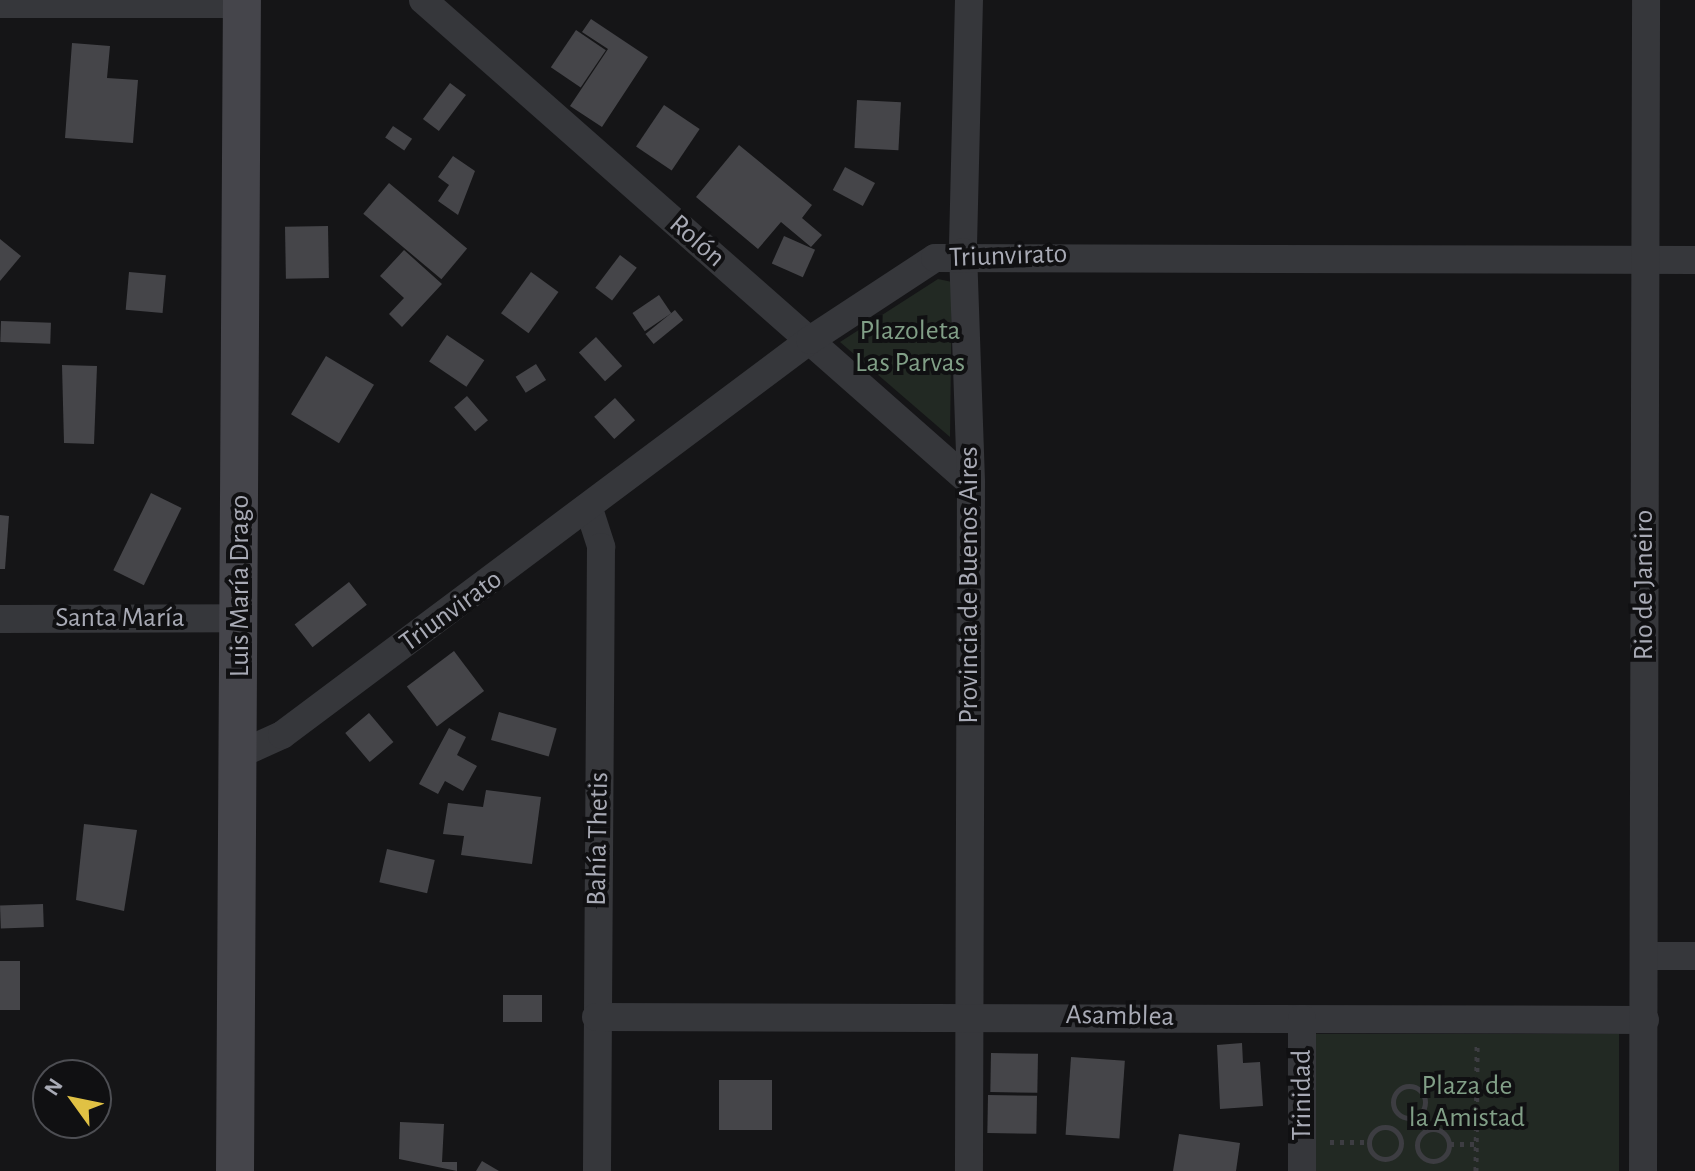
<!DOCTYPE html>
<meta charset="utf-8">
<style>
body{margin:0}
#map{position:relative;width:1695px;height:1171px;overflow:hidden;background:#151517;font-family:"Alegreya Sans",sans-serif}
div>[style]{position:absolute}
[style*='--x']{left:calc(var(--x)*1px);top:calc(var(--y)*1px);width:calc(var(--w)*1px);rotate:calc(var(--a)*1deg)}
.green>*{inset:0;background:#222923;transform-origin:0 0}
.building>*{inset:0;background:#454549;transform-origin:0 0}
.path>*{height:5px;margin-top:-2.5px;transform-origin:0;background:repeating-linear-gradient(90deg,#3d3d42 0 4px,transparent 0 10px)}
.path>.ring{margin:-2.5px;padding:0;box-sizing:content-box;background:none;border:5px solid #3d3d42;border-radius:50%}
.street>*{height:28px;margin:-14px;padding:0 14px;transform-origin:14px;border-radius:14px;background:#36373b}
.secondary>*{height:38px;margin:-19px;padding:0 19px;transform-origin:19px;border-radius:19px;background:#45454b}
span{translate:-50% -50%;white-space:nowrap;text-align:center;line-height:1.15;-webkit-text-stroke:8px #101012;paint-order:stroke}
.street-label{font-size:28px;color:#a8aab5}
.park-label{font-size:28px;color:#819f87}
.north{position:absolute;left:32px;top:1059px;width:80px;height:80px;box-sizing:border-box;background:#101012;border:2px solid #4d4e53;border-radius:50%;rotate:303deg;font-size:22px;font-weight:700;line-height:32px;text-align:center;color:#a8aab5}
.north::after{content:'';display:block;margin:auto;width:28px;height:36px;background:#e0c144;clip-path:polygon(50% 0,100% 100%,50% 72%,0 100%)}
</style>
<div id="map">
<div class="green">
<i style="clip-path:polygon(938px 279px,952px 282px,950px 437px,840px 342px)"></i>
<i style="left:1316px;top:1034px;width:303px;height:137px"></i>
</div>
<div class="building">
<i style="clip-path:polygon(591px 19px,648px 57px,602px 127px,570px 106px,608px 49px,582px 32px)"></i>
<i style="left:576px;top:30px;width:36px;height:45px;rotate:34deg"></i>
<i style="clip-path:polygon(72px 43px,110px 46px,107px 78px,138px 80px,133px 143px,65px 138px)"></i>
<i style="left:450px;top:83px;width:20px;height:45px;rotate:37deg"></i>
<i style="left:857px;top:100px;width:44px;height:48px;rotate:3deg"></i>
<i style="left:664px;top:105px;width:43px;height:50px;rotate:34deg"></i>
<i style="left:393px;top:126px;width:23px;height:14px;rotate:34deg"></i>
<i style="clip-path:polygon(739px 145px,812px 205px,802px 218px,822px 235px,811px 247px,781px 222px,758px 249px,696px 197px)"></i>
<i style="clip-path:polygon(453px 156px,475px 171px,458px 215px,438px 201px,449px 185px,438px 177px)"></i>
<i style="left:845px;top:167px;width:34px;height:26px;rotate:28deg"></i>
<i style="left:389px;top:183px;width:102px;height:40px;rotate:40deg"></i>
<i style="left:328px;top:226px;width:52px;height:43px;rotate:89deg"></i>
<i style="left:784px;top:236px;width:34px;height:30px;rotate:24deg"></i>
<i style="clip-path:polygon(0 239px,21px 256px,0 281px)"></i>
<i style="clip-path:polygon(404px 250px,442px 284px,402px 327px,389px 314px,404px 298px,380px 276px)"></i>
<i style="left:620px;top:255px;width:21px;height:41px;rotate:37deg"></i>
<i style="left:129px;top:272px;width:37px;height:38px;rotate:5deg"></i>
<i style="left:531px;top:272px;width:34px;height:51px;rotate:36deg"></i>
<i style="left:659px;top:295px;width:22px;height:32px;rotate:56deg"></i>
<i style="left:675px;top:310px;width:13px;height:38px;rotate:51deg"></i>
<i style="left:1px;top:321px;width:50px;height:21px;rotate:2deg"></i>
<i style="left:447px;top:335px;width:45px;height:32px;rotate:34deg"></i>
<i style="left:596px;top:337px;width:39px;height:23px;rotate:48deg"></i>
<i style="left:326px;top:356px;width:56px;height:68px;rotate:31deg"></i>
<i style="left:536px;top:364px;width:19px;height:24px;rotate:58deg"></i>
<i style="clip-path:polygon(62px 365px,97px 366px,94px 444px,64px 443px)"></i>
<i style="left:467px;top:396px;width:32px;height:17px;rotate:49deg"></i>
<i style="left:615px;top:398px;width:30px;height:28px;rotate:48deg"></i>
<i style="left:151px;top:493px;width:34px;height:86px;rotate:26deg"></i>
<i style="clip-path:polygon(0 515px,9px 516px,5px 569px,0 569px)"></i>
<i style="left:349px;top:582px;width:29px;height:69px;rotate:52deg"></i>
<i style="left:454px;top:651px;width:50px;height:59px;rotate:53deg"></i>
<i style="left:499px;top:712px;width:60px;height:29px;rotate:16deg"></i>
<i style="left:369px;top:713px;width:38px;height:31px;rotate:50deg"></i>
<i style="clip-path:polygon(449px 728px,466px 737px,457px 755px,477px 766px,463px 791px,445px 781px,438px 794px,419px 784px)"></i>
<i style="clip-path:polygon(486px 790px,541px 797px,532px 864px,461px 855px,464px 836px,443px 834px,448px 803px,483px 807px)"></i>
<i style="clip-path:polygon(84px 824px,137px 830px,124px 911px,76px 900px)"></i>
<i style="left:387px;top:849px;width:49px;height:34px;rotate:13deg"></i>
<i style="left:43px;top:904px;width:23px;height:43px;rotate:88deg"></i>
<i style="left:0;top:961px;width:20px;height:49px"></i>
<i style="left:503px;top:995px;width:39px;height:27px"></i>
<i style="clip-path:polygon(1242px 1043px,1243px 1063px,1260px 1062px,1263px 1106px,1220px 1109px,1217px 1045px)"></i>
<i style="left:991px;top:1053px;width:47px;height:39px;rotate:1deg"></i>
<i style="left:1071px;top:1057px;width:54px;height:78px;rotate:4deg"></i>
<i style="left:719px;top:1080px;width:53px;height:50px"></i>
<i style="left:988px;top:1095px;width:49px;height:38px;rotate:1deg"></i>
<i style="clip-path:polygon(400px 1122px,444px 1124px,442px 1162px,457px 1162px,457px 1171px,399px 1159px)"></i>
<i style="clip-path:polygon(1179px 1134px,1240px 1143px,1236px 1171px,1173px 1171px)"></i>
<i style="clip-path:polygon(482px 1161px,499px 1171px,476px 1171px)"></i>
</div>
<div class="path">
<i class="ring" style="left:1393px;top:1086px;width:27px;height:27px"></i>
<i style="--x:1418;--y:1116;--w:16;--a:60"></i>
<i class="ring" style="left:1369px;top:1127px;width:27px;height:27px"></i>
<i class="ring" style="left:1417px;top:1129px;width:27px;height:27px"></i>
<i style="--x:1330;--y:1142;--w:39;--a:0"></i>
<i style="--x:1450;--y:1144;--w:26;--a:0"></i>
<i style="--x:1476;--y:1171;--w:127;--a:-89.5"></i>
</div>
<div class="street">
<i style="--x:423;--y:0;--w:730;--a:41.39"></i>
<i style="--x:969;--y:0;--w:252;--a:91.4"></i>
<i style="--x:963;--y:252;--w:231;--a:88"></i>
<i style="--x:971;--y:483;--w:688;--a:90.17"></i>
<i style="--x:0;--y:4;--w:241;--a:0"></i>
<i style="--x:589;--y:509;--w:40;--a:72"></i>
<i style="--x:601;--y:547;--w:624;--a:90.37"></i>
<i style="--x:0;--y:619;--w:240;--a:-0.2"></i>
<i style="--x:240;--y:754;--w:46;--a:-24.3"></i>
<i style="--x:282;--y:735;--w:659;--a:-36.8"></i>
<i style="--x:810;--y:340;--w:149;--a:-33.3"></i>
<i style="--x:935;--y:258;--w:760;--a:0.15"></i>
<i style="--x:1646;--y:956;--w:49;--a:0"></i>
<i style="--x:596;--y:1017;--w:1049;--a:0.16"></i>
<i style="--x:1302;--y:1171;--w:152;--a:-90"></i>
<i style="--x:1643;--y:1171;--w:1171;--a:-89.85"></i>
</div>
<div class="secondary">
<i style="--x:235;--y:1171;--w:1171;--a:-89.66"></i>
</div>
<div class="street-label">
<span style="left:697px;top:241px;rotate:41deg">Rolón</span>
<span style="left:1008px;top:256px;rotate:-2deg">Triunvirato</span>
<span style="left:969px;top:585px;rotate:-90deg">Provincia de Buenos Aires</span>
<span style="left:1644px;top:585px;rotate:-90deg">Rio de Janeiro</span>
<span style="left:240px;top:586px;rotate:-90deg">Luis María Drago</span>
<span style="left:451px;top:611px;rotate:-36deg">Triunvirato</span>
<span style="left:120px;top:618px">Santa María</span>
<span style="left:598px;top:839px;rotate:-89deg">Bahía Thetis</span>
<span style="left:1120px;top:1016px;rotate:1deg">Asamblea</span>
<span style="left:1302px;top:1095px;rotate:-90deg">Trinidad</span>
</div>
<div class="park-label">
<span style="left:910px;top:347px">Plazoleta<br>Las Parvas</span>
<span style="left:1467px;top:1102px">Plaza de<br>la Amistad</span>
</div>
<div class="north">N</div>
</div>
